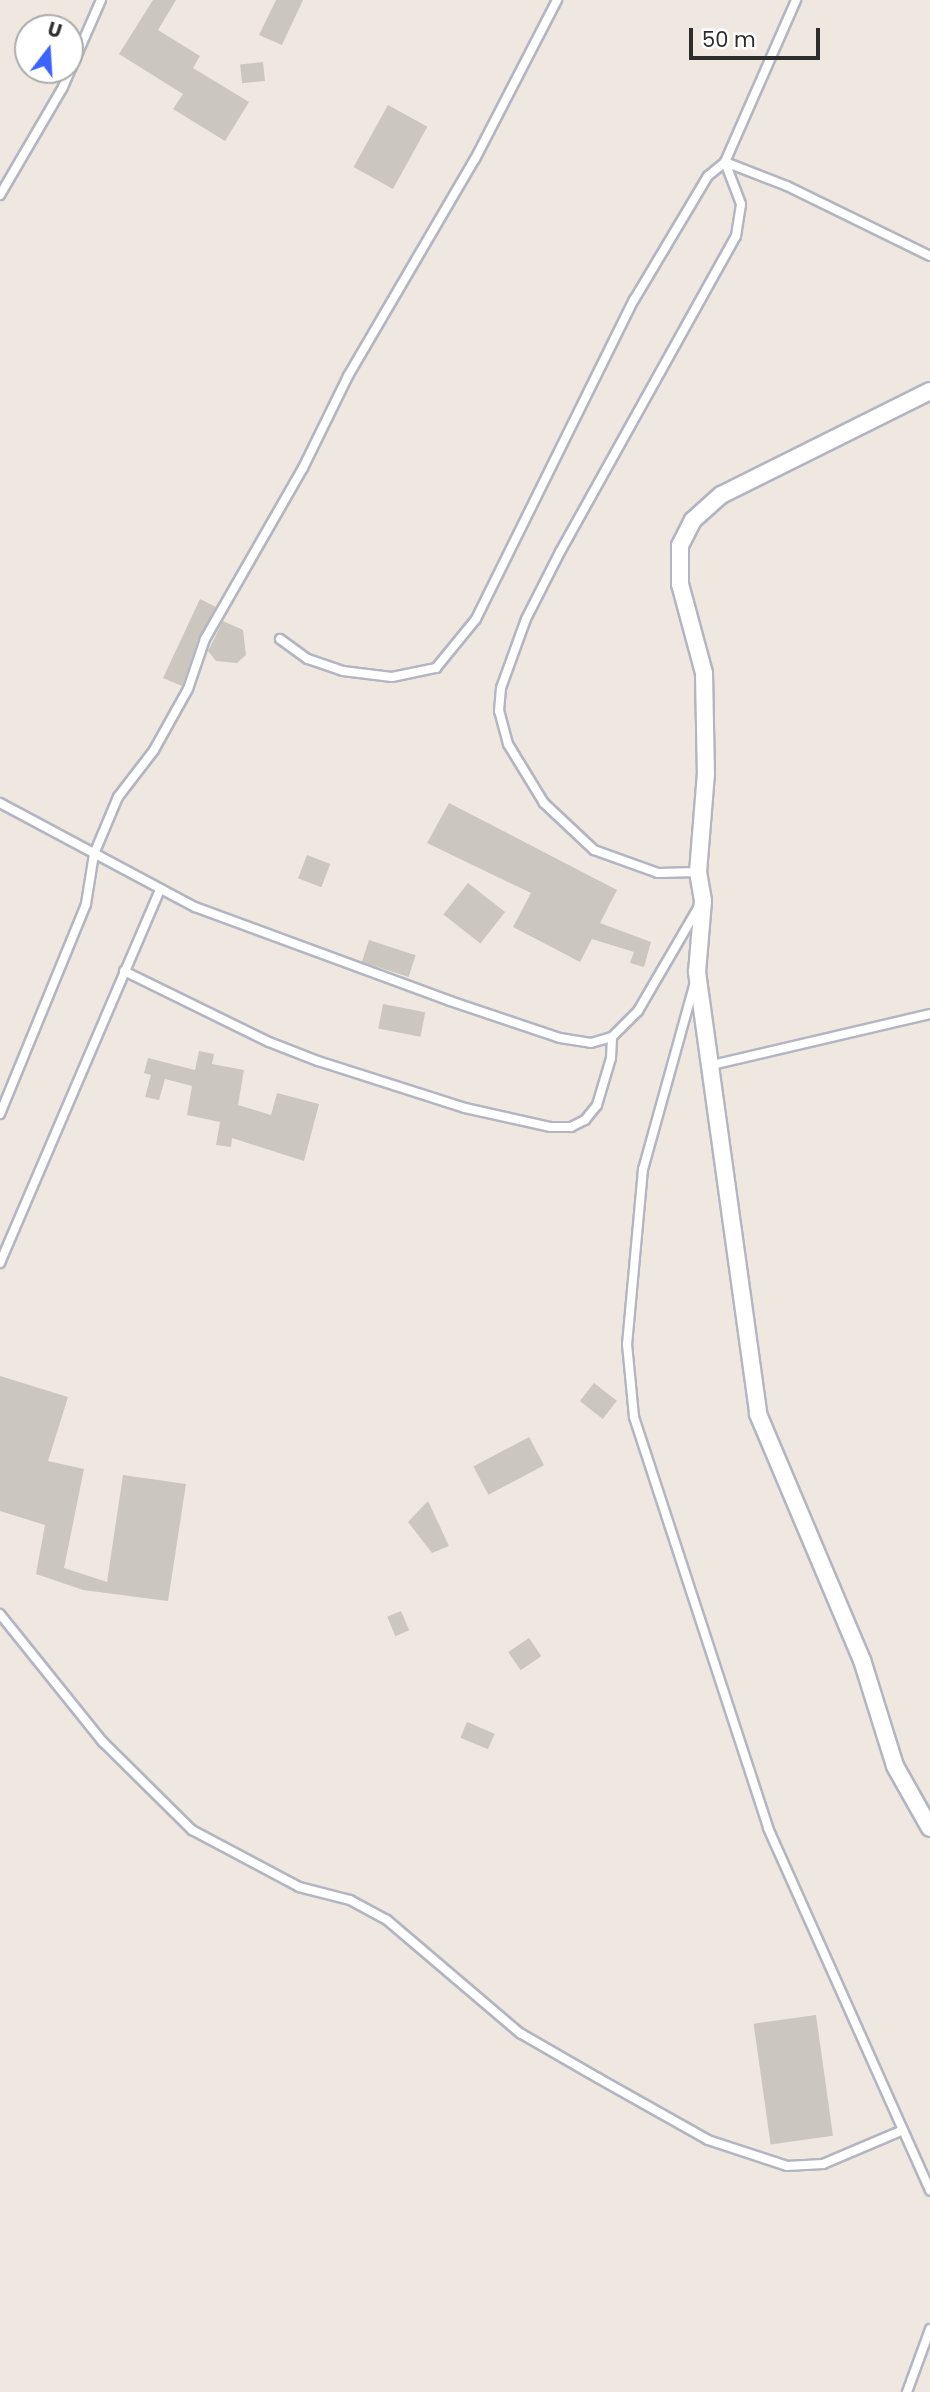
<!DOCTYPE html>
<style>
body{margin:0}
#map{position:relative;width:930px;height:2392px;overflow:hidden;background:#efe8e0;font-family:Poppins,sans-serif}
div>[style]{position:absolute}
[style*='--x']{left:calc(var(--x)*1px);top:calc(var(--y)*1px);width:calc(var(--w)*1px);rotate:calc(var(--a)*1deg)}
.building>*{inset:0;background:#cbc6be;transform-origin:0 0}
.roads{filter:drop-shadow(2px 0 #b3b6c1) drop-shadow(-2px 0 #b3b6c1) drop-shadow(0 2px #b3b6c1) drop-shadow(0 -2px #b3b6c1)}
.lane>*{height:8px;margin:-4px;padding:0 4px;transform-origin:4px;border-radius:4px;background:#fff}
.street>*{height:16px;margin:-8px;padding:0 8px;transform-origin:8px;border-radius:8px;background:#fff}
span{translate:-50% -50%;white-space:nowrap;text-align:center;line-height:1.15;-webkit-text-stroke:6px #fff;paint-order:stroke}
.north{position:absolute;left:14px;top:14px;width:70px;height:70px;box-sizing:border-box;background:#fff;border:2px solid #ababab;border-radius:50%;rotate:17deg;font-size:19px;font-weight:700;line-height:28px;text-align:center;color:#2d2d2d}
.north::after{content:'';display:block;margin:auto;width:24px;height:32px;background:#3c62ff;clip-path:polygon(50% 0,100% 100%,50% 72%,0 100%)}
.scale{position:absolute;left:689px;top:28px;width:131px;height:32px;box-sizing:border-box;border:4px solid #2d2d2d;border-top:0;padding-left:9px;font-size:21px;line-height:24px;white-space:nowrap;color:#2d2d2d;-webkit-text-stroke:5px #fff;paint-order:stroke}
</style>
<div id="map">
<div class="building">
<i style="clip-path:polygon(153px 0,176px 0,158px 30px,200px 56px,193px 68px,249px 102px,225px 141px,173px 109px,183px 94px,119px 54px)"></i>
<i style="clip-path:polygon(276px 0,303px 0,282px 45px,259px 35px)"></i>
<i style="left:263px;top:62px;width:19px;height:23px;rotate:84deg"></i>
<i style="left:388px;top:105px;width:45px;height:71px;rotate:29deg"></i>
<i style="clip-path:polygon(200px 599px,216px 607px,199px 637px,182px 686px,163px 678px)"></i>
<i style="clip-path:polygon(223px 621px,243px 630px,246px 655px,237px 663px,216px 661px,208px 651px)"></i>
<i style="clip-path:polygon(449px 803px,617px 890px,600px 923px,651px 942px,644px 967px,630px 963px,634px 952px,592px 939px,580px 962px,513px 927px,531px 893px,427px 843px)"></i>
<i style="left:307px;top:855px;width:25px;height:25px;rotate:21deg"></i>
<i style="left:468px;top:883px;width:47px;height:40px;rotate:38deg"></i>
<i style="left:369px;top:940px;width:49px;height:23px;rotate:18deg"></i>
<i style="left:383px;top:1004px;width:43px;height:25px;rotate:11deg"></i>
<i style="clip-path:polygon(199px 1051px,214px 1054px,212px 1064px,244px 1070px,238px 1105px,271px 1115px,277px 1093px,319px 1104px,304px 1161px,232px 1138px,231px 1147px,216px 1145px,220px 1122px,187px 1115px,192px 1086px,165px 1079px,159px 1100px,145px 1097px,151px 1075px,144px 1073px,148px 1058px,195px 1070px)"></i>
<i style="clip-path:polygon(0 1376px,68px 1397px,48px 1461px,84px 1469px,64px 1568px,107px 1582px,123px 1475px,186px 1484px,168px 1601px,83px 1590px,36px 1574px,45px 1525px,0 1511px)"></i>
<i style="left:594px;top:1383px;width:29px;height:23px;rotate:38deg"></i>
<i style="left:529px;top:1437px;width:32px;height:63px;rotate:62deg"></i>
<i style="clip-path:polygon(428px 1501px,449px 1546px,432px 1553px,408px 1522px)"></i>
<i style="left:401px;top:1611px;width:21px;height:15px;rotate:67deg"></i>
<i style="left:529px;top:1638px;width:22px;height:25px;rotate:56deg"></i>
<i style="left:467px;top:1722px;width:30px;height:17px;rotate:23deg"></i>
<i style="left:816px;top:2015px;width:122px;height:63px;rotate:82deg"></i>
</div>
<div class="roads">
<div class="lane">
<i style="--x:0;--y:195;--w:125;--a:-59.7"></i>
<i style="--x:63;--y:87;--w:95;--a:-66.4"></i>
<i style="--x:280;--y:639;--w:34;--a:36"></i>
<i style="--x:308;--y:659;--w:37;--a:19"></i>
<i style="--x:343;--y:671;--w:49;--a:7"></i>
<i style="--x:392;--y:677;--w:45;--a:-11.6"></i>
<i style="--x:436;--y:668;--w:63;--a:-50.8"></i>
<i style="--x:476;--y:619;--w:356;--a:-63.7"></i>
<i style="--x:634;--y:300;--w:144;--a:-59.2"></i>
<i style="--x:708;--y:176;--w:22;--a:-39"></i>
<i style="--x:725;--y:162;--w:66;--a:21.2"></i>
<i style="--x:787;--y:186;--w:159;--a:26.1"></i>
<i style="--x:0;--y:803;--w:221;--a:28.1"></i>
<i style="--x:195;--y:907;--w:272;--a:20.2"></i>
<i style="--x:450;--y:1001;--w:116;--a:18.6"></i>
<i style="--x:560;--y:1038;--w:31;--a:9"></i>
<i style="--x:591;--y:1043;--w:22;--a:-16"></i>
<i style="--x:612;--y:1037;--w:37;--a:-45"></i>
<i style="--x:638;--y:1011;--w:121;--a:-59.8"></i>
<i style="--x:698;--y:872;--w:40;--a:178.6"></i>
<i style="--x:658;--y:873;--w:68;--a:-160.2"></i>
<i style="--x:594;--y:850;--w:69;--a:-136.8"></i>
<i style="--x:544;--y:803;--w:69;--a:-121.4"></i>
<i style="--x:508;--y:744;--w:34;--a:-105"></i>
<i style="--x:499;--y:711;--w:23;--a:-85"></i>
<i style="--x:501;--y:688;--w:73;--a:-70.1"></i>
<i style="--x:526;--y:619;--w:75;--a:-63.1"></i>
<i style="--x:560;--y:552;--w:362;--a:-60.9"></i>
<i style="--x:736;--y:236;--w:32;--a:-81"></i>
<i style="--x:741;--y:204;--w:45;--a:-110.9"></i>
<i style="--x:725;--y:162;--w:177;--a:-66.3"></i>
<i style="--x:124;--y:971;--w:161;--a:26.1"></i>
<i style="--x:269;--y:1042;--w:53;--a:21.2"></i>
<i style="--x:318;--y:1061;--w:154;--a:17.7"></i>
<i style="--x:465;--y:1108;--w:88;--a:12.5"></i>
<i style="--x:551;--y:1127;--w:20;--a:0"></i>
<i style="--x:571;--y:1127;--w:16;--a:-27"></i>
<i style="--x:585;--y:1120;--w:19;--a:-51"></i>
<i style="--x:597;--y:1105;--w:49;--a:-73.4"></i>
<i style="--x:611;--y:1058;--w:21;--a:-87"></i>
<i style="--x:695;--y:982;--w:194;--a:105.5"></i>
<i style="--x:643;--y:1169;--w:176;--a:95.2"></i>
<i style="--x:627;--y:1344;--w:73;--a:84.5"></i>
<i style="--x:634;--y:1417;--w:432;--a:71.9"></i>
<i style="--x:768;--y:1828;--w:397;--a:65.9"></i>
<i style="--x:708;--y:1066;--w:228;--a:-13.2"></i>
<i style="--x:0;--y:1114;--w:227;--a:-67.7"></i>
<i style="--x:86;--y:904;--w:51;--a:-80.9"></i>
<i style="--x:94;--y:854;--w:62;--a:-67.2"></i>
<i style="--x:118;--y:797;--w:59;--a:-52.5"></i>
<i style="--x:154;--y:750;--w:70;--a:-60.9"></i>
<i style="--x:188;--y:689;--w:53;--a:-71.2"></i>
<i style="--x:205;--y:639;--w:197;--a:-60.2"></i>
<i style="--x:303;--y:468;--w:102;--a:-63.9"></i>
<i style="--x:348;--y:376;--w:251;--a:-59.7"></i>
<i style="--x:475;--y:159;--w:179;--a:-62.7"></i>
<i style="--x:0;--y:1263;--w:407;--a:-66.8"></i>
<i style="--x:0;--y:1614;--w:164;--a:51.2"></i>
<i style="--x:103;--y:1742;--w:125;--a:44.7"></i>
<i style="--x:192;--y:1830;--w:121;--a:28"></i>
<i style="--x:299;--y:1887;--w:53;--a:14.3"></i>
<i style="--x:350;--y:1900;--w:42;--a:28.4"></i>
<i style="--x:387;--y:1920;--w:175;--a:40.4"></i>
<i style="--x:520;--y:2033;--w:90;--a:30"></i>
<i style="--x:598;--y:2078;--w:126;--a:29.4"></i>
<i style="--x:708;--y:2140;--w:83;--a:18.2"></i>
<i style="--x:787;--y:2166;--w:36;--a:-3"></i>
<i style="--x:823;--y:2164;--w:87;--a:-23"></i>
<i style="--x:907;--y:2392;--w:67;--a:-69.9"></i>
</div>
<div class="street">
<i style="--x:930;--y:391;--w:233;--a:153.5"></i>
<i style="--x:721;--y:495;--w:38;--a:138"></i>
<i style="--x:693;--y:520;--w:29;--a:117"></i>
<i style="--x:680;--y:546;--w:38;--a:90"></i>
<i style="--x:680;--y:584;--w:92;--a:74.9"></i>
<i style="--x:704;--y:673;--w:100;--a:88.9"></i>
<i style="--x:706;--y:773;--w:99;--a:94.6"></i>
<i style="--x:698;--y:872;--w:29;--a:80"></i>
<i style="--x:703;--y:901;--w:71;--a:94.8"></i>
<i style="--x:697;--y:972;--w:446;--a:82.1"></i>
<i style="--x:758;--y:1414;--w:267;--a:67.1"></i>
<i style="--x:862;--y:1660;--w:111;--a:72.7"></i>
<i style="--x:895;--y:1766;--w:71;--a:60.6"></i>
</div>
</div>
<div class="north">U</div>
<div class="scale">50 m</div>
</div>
